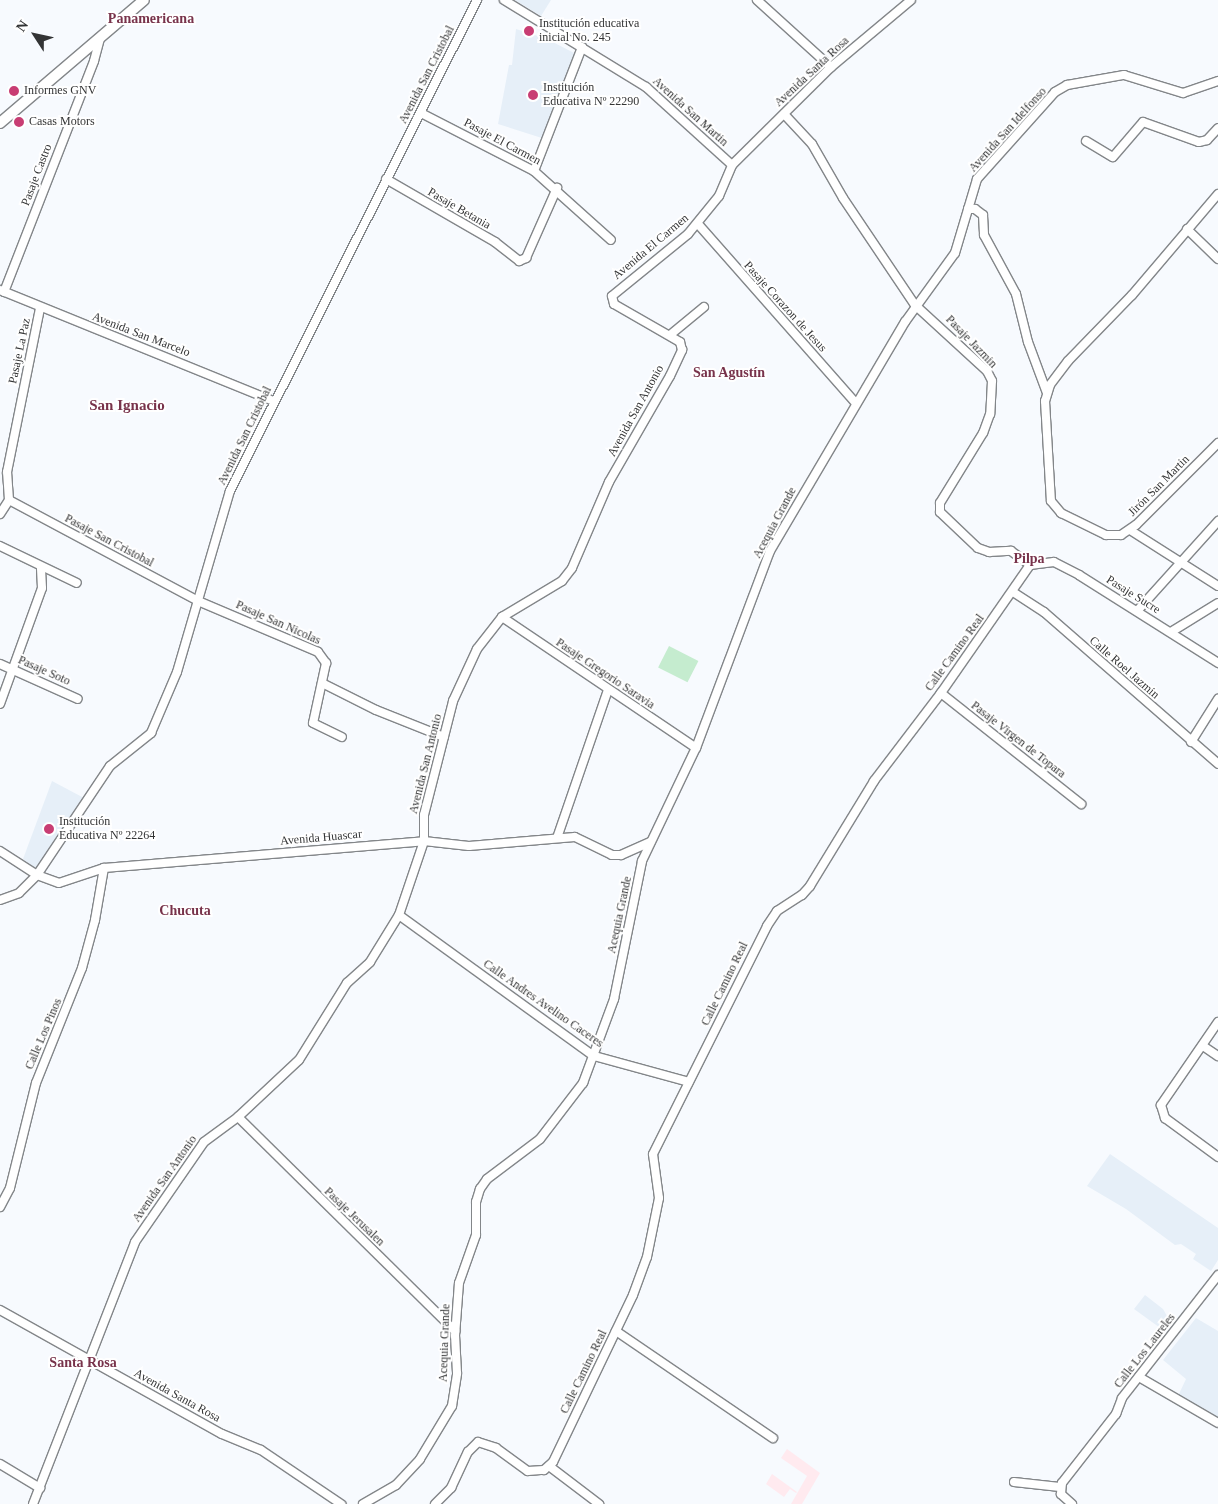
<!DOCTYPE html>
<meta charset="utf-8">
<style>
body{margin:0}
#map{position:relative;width:1218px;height:1504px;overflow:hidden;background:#f7fafe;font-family:"Times New Roman",serif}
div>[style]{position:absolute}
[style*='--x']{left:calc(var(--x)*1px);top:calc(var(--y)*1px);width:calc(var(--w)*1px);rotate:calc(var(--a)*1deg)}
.commercial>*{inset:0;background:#ffeaef}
.built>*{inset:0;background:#e6eff8}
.green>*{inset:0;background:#c5eccf;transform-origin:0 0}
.roads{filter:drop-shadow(1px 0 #838689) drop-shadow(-1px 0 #838689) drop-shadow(0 1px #838689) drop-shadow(0 -1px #838689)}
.minor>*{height:8px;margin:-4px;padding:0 4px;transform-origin:4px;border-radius:4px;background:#fff}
.highway>*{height:10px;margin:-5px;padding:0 5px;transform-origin:5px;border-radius:5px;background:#fff}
.dots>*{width:14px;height:14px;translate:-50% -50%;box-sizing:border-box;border:2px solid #fff;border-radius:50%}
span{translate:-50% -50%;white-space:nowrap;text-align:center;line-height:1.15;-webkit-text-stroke:4px #fff;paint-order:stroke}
.poi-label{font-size:12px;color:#333435}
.left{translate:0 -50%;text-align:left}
.street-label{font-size:12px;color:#333435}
.neighbourhood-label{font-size:14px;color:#78334b;font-weight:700}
.quarter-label{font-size:15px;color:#78334b;font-weight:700}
.north{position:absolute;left:10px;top:10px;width:50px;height:50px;-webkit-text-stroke:4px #fff;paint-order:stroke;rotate:305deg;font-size:14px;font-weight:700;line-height:20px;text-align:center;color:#333435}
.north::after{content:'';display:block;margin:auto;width:18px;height:22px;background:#333435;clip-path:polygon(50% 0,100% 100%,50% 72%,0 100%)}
</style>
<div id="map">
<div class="commercial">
<i style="clip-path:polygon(787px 1449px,820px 1473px,802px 1504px,791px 1504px,807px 1476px,781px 1458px)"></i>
<i style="clip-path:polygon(772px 1474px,797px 1492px,796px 1493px,790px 1489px,784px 1497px,766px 1484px)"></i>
</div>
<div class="built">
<i style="clip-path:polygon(515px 0,551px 0,541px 16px)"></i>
<i style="clip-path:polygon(516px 29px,547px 39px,576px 54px,545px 139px,498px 124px,509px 65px,512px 65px)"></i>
<i style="clip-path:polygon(52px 781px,84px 798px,38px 867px,34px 867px,23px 859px)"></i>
<i style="clip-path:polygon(1110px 1154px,1218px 1228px,1218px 1260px,1211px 1271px,1193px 1259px,1196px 1254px,1181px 1244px,1175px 1245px,1126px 1209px,1087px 1186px)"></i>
<i style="clip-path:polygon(1145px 1295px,1163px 1309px,1167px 1316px,1165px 1324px,1174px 1330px,1170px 1335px,1134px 1309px)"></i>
<i style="clip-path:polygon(1196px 1318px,1218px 1331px,1218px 1422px,1178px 1396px,1186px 1379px,1163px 1360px)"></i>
</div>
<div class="green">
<i style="left:669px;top:646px;width:33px;height:24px;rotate:27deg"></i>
</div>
<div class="roads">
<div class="minor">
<i style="--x:504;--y:0;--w:167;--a:31.5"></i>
<i style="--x:646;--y:87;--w:116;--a:42.2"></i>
<i style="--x:757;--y:0;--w:100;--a:42.2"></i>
<i style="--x:421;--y:113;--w:127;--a:27.2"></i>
<i style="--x:534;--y:171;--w:103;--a:41.9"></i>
<i style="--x:784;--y:114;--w:41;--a:47"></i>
<i style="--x:812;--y:144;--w:62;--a:60.1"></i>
<i style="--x:843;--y:198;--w:129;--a:56.1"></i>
<i style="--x:915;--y:305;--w:98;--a:42.5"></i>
<i style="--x:987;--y:371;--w:11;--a:63"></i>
<i style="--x:992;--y:381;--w:33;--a:93"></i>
<i style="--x:990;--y:414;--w:20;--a:110"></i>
<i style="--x:983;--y:433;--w:82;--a:121.6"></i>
<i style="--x:940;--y:503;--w:9;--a:90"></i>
<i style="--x:940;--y:512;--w:52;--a:43.5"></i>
<i style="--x:978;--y:548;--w:12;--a:20"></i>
<i style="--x:989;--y:552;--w:22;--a:-3"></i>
<i style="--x:1011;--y:551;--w:24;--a:36"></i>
<i style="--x:1086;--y:141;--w:31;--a:31"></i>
<i style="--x:1113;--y:157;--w:46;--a:-49.4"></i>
<i style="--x:1143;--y:122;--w:59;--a:19.7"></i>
<i style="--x:1199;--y:142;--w:8;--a:-14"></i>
<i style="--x:1207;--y:140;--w:16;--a:-47"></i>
<i style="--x:534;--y:171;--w:133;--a:-68.8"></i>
<i style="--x:386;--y:179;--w:126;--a:30"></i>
<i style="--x:495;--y:242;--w:31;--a:38"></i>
<i style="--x:519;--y:261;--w:8;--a:-23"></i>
<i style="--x:526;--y:258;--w:77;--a:-66.1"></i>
<i style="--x:1218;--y:194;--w:133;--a:130.4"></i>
<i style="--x:1132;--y:295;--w:92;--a:134.1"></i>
<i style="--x:1068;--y:361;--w:30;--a:127"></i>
<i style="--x:1050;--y:385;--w:17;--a:107"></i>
<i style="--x:1045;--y:401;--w:100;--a:86.6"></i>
<i style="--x:1051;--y:501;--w:16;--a:50"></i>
<i style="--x:1061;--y:513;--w:50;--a:26.1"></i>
<i style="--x:1106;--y:535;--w:15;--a:0"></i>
<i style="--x:1121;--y:535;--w:18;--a:-34"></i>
<i style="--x:1136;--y:525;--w:116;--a:-45"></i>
<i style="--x:968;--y:209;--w:7;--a:0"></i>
<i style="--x:975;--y:209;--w:10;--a:37"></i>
<i style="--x:983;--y:215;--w:20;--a:87"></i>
<i style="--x:984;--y:235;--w:67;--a:61.5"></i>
<i style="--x:1016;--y:294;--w:49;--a:76"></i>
<i style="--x:1028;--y:342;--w:54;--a:69.6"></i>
<i style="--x:698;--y:224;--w:239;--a:48.6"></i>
<i style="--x:1187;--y:229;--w:43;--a:44.1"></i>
<i style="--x:0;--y:290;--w:296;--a:22.1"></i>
<i style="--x:4;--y:292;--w:248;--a:-68.7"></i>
<i style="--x:94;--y:61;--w:24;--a:-75"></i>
<i style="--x:670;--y:335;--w:44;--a:-39.5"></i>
<i style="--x:9;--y:500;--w:214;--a:28.1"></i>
<i style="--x:198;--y:601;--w:130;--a:23"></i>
<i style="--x:318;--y:652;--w:14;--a:54"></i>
<i style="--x:326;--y:663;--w:61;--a:102.2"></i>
<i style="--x:313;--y:723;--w:32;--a:26"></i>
<i style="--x:0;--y:514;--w:17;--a:-57"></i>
<i style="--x:9;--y:500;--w:28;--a:-94"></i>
<i style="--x:7;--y:472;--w:167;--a:-78.6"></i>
<i style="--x:1130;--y:530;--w:104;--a:32.5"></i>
<i style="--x:0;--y:546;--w:85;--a:25.7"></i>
<i style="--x:1030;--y:565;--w:24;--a:-7"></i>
<i style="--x:1054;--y:562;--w:28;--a:27"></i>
<i style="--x:1079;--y:575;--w:165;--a:32.3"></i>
<i style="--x:1013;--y:592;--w:37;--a:33"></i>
<i style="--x:1044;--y:612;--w:231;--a:41.1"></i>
<i style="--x:1138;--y:610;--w:120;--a:-48"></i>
<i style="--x:502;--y:617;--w:234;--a:34"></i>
<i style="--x:1171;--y:632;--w:55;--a:-31.7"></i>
<i style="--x:0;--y:664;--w:85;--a:24.2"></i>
<i style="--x:322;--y:683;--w:60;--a:26.6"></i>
<i style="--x:376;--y:710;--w:73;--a:21.7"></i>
<i style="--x:941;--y:693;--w:179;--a:38.4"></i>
<i style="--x:0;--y:704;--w:123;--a:-70.1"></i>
<i style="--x:42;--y:588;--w:21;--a:-93"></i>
<i style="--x:1191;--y:742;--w:51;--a:-57.9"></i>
<i style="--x:557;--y:838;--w:157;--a:-71"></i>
<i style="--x:0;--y:851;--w:44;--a:33"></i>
<i style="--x:37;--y:875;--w:131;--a:-56.2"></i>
<i style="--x:110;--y:766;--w:53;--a:-38.8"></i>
<i style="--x:151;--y:733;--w:66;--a:-66.9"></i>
<i style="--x:177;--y:672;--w:189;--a:-73.7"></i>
<i style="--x:230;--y:491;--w:550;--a:-63.3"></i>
<i style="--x:0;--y:900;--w:20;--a:-20"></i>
<i style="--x:19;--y:893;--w:25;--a:-45"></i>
<i style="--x:37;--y:875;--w:23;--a:20"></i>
<i style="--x:59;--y:883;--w:47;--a:-18.4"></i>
<i style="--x:104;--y:868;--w:321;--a:-4.8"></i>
<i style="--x:424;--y:841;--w:45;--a:6.3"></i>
<i style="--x:469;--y:846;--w:106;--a:-4.9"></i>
<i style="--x:575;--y:837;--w:41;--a:25.9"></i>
<i style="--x:612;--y:855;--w:9;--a:0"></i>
<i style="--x:621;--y:855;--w:32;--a:-24"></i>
<i style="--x:399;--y:915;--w:241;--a:35.9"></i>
<i style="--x:594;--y:1056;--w:98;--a:15.3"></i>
<i style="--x:1218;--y:1022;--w:101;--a:124.5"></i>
<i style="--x:1161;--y:1105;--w:14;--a:73"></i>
<i style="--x:1165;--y:1118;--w:66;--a:36.3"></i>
<i style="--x:1203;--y:1046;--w:18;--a:34"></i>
<i style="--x:238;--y:1117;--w:305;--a:44.6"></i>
<i style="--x:0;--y:1207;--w:21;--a:-62"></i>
<i style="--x:10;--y:1188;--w:108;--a:-76.1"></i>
<i style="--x:36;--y:1083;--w:124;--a:-68.2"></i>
<i style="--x:82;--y:968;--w:50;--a:-74.8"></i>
<i style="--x:95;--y:920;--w:53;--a:-80.2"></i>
<i style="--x:0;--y:1310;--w:254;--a:29.2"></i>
<i style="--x:222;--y:1434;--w:42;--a:22.3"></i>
<i style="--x:261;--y:1450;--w:97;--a:34"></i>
<i style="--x:616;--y:1331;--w:190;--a:34.3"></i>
<i style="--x:1139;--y:1377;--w:91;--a:30.2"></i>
<i style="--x:0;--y:1464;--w:47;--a:31"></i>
<i style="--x:549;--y:1466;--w:63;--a:37.2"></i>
<i style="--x:1014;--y:1482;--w:46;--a:6.2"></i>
<i style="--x:33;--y:1504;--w:281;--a:-68.7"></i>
<i style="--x:135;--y:1242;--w:121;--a:-55.4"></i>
<i style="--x:204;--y:1142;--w:42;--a:-36.3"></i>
<i style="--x:238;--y:1117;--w:83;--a:-43.1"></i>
<i style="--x:299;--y:1060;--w:91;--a:-58.1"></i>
<i style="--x:347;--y:983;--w:31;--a:-42"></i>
<i style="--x:370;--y:962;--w:55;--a:-58.3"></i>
<i style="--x:399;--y:915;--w:78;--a:-71.3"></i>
<i style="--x:424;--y:841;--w:26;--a:-90"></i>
<i style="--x:424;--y:815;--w:118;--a:-75.7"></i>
<i style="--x:453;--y:701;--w:57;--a:-65.2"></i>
<i style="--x:477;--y:649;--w:41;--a:-52"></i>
<i style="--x:502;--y:617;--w:70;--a:-31"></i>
<i style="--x:562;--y:581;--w:16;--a:-52"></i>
<i style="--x:572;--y:568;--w:94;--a:-66.7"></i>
<i style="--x:609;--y:482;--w:122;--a:-60.1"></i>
<i style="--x:670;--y:376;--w:29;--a:-65"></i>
<i style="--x:682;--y:350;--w:8;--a:-104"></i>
<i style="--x:680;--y:342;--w:76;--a:-150.1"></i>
<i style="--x:614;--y:304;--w:8;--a:-104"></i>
<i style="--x:612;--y:296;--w:98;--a:-39.2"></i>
<i style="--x:688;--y:234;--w:49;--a:-50.8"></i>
<i style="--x:719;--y:196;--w:34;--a:-67"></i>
<i style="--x:732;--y:165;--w:139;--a:-44.7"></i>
<i style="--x:831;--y:67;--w:104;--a:-39.9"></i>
<i style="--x:363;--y:1504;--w:38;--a:-30"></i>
<i style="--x:396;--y:1485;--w:35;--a:-47"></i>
<i style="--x:420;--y:1459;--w:62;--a:-58.9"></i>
<i style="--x:452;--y:1406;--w:33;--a:-81"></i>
<i style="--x:457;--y:1373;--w:37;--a:-93"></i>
<i style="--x:455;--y:1336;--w:53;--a:-85.7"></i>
<i style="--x:459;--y:1283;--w:51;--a:-70.5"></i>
<i style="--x:476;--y:1235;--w:33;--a:-90"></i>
<i style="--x:476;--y:1202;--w:14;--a:-73"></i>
<i style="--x:480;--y:1189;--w:12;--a:-55"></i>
<i style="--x:487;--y:1179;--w:66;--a:-37"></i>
<i style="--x:540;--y:1139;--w:71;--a:-52.5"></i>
<i style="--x:583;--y:1083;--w:90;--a:-69.7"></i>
<i style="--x:614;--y:999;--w:141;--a:-78.5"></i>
<i style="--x:642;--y:861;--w:125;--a:-64.5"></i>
<i style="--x:696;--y:748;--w:210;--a:-69.4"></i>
<i style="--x:770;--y:551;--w:266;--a:-59.5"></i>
<i style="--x:905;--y:322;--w:85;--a:-54.1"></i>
<i style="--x:955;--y:253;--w:77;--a:-73.4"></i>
<i style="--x:977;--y:179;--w:117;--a:-48.1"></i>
<i style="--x:1055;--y:92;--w:14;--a:-30"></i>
<i style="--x:1067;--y:85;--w:58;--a:-10"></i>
<i style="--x:1124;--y:75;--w:62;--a:17"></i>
<i style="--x:1183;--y:93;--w:37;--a:-19"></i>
<i style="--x:435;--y:1504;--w:23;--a:-45"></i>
<i style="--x:451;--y:1488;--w:40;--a:-65"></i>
<i style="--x:468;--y:1452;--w:14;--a:-45"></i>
<i style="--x:478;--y:1442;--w:19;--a:18"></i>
<i style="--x:496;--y:1448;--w:39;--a:36"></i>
<i style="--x:528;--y:1471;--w:16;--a:-4"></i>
<i style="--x:544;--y:1470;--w:12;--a:-42"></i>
<i style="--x:553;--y:1462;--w:185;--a:-64.4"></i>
<i style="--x:633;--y:1295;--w:40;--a:-69.8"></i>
<i style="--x:647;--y:1257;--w:60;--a:-78.5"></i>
<i style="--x:659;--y:1198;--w:44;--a:-97.8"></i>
<i style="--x:653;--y:1154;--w:255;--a:-63.4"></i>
<i style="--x:767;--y:926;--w:18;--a:-56"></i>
<i style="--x:777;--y:911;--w:30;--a:-33"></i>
<i style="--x:802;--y:895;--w:12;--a:-48"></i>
<i style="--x:810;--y:886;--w:123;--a:-58.6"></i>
<i style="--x:874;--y:781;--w:111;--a:-52.7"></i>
<i style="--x:941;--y:693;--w:156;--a:-55.2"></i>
<i style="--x:1072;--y:1504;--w:15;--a:-138"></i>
<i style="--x:1061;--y:1494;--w:11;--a:-85"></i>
<i style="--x:1062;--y:1483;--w:88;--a:-52"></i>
<i style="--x:1116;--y:1414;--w:17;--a:-69"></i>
<i style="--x:1122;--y:1398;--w:156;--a:-52"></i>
</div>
<div class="highway">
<i style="--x:0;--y:123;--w:189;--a:-40.5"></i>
</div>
</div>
<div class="dots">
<i style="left:529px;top:31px;background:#c83d73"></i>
<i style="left:14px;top:91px;background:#c83d73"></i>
<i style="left:533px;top:95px;background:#c83d73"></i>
<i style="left:19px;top:122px;background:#c83d73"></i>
<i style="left:49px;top:829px;background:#c83d73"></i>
</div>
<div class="poi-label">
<span class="left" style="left:539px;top:31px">Institución educativa<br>inicial No. 245</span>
<span class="left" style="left:543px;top:95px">Institución<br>Educativa Nº 22290</span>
<span class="left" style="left:24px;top:91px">Informes GNV</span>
<span class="left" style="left:29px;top:122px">Casas Motors</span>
<span class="left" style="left:59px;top:829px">Institución<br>Educativa Nº 22264</span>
</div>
<div class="street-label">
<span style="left:812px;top:72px;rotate:-43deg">Avenida Santa Rosa</span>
<span style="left:427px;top:75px;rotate:-63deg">Avenida San Cristobal</span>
<span style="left:690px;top:112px;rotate:42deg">Avenida San Martin</span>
<span style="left:1008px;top:130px;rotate:-48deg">Avenida San Idelfonso</span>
<span style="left:502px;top:142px;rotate:28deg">Pasaje El Carmen</span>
<span style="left:37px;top:175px;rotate:-69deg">Pasaje Castro</span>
<span style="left:459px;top:209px;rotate:30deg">Pasaje Betania</span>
<span style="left:651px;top:247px;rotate:-40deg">Avenida El Carmen</span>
<span style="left:785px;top:307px;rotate:48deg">Pasaje Corazon de Jesus</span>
<span style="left:141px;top:335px;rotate:21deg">Avenida San Marcelo</span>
<span style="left:971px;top:342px;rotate:46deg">Pasaje Jazmin</span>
<span style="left:20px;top:351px;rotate:-78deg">Pasaje La Paz</span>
<span style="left:636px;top:411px;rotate:-61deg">Avenida San Antonio</span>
<span style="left:245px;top:436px;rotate:-64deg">Avenida San Cristobal</span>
<span style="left:1159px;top:486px;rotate:-45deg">Jirón San Martin</span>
<span style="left:775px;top:523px;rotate:-62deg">Acequia Grande</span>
<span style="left:109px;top:541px;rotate:28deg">Pasaje San Cristobal</span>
<span style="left:1133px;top:595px;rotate:32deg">Pasaje Sucre</span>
<span style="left:278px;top:623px;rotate:24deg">Pasaje San Nicolas</span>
<span style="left:955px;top:653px;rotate:-54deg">Calle Camino Real</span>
<span style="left:1124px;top:668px;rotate:41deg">Calle Roel Jazmin</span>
<span style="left:44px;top:671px;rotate:24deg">Pasaje Soto</span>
<span style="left:605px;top:674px;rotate:34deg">Pasaje Gregorio Saravia</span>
<span style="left:1018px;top:740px;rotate:38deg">Pasaje Virgen de Topara</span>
<span style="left:426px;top:764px;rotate:-76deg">Avenida San Antonio</span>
<span style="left:321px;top:838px;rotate:-5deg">Avenida Huascar</span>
<span style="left:620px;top:915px;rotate:-78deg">Acequia Grande</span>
<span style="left:725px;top:984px;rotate:-64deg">Calle Camino Real</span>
<span style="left:543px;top:1004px;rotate:35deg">Calle Andres Avelino Caceres</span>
<span style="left:44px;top:1034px;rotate:-67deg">Calle Los Pinos</span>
<span style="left:165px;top:1179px;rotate:-55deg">Avenida San Antonio</span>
<span style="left:354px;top:1217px;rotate:44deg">Pasaje Jerusalen</span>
<span style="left:445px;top:1343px;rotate:-88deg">Acequia Grande</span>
<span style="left:1145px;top:1351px;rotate:-52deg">Calle Los Laureles</span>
<span style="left:584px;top:1372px;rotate:-64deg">Calle Camino Real</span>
<span style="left:177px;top:1396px;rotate:29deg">Avenida Santa Rosa</span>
</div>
<div class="neighbourhood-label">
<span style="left:151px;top:19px">Panamericana</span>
<span style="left:729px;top:373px">San Agustín</span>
<span style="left:1029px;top:559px">Pilpa</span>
<span style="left:185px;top:911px">Chucuta</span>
<span style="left:83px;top:1363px">Santa Rosa</span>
</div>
<div class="quarter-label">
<span style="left:127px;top:406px">San Ignacio</span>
</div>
<div class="north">N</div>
</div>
